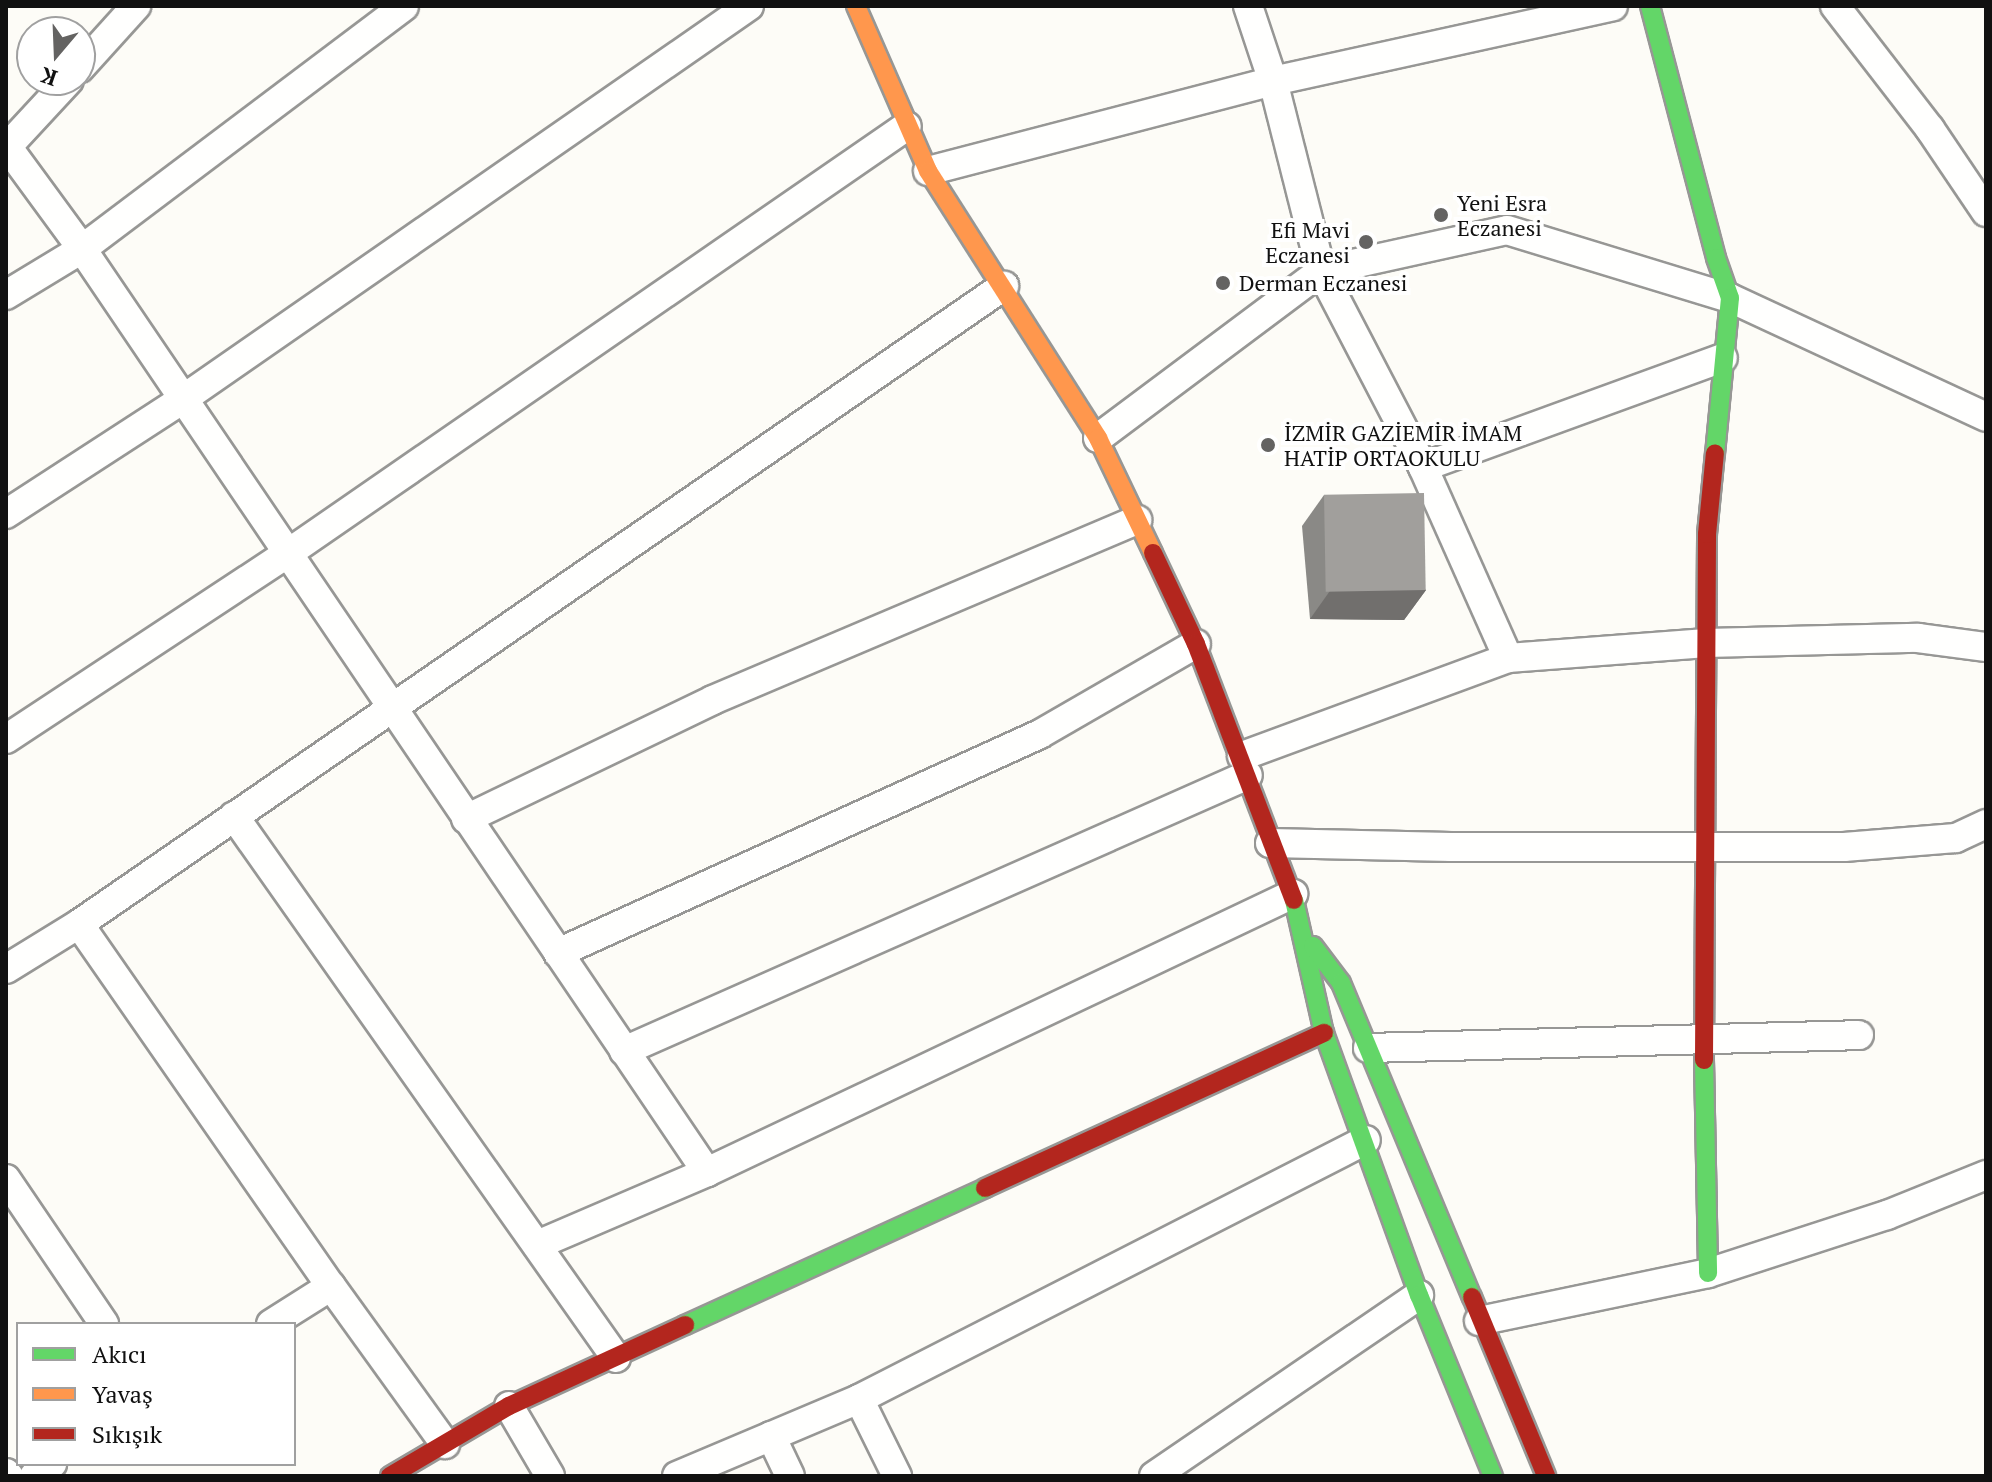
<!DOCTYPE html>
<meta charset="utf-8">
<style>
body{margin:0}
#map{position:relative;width:1992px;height:1482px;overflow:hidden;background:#fdfcf7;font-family:"PT Serif",serif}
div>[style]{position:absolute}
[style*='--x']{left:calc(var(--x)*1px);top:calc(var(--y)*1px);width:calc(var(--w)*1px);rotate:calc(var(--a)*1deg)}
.roads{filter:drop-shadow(2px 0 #979795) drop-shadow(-2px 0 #979795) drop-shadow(0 2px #979795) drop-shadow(0 -2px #979795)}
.street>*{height:28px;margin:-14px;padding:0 14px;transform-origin:14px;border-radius:14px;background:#fffffe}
.fast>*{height:18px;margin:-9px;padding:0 9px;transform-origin:9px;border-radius:9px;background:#63d668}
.slow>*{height:18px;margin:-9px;padding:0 9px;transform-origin:9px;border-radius:9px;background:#ff974d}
.jam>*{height:18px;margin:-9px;padding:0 9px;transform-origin:9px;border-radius:9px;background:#b3261e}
.wall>*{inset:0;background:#8a8986}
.shaded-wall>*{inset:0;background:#716f6d}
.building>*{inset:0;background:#a19f9c;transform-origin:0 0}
.dots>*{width:22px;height:22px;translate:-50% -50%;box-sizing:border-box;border:4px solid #fff;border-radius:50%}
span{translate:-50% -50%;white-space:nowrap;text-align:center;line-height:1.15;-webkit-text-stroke:8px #fff;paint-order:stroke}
.poi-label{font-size:22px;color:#111}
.left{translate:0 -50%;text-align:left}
.right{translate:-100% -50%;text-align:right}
.frame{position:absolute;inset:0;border:8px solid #111;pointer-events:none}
.legend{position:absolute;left:16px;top:1322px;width:280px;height:144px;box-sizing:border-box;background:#fff;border:2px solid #a0a0a0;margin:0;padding:10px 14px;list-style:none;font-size:24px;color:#111}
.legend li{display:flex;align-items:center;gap:16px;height:40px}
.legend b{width:40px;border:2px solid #a0a0a0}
.north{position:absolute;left:16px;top:16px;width:80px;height:80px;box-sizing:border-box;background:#fff;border:2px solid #a0a0a0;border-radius:50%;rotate:199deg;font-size:22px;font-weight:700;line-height:32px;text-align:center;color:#111}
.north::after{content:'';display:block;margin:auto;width:28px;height:36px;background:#646362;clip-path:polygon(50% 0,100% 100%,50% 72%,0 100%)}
</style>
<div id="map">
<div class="roads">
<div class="street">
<i style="--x:1248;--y:6;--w:79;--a:71.6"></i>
<i style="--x:1273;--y:81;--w:196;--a:75.8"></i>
<i style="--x:1321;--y:271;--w:221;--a:62.5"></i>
<i style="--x:1423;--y:467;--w:209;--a:66"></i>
<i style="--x:1835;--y:6;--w:155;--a:52.3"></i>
<i style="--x:1930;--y:129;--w:100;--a:56"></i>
<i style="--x:80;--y:68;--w:84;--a:-47.9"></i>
<i style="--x:6;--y:145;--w:129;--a:53.8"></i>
<i style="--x:82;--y:249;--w:1115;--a:55.9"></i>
<i style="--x:7;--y:147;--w:91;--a:-47.2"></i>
<i style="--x:928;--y:171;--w:357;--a:-14.6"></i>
<i style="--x:1273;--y:81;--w:348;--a:-12.4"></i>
<i style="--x:6;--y:295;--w:89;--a:-31.2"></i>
<i style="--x:82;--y:249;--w:403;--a:-37"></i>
<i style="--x:1098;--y:438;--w:279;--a:-36.8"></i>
<i style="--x:1321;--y:271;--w:190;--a:-12.4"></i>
<i style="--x:1507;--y:230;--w:233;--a:17"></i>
<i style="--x:1730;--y:298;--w:282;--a:24.9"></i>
<i style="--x:1423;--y:467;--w:319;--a:-20"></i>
<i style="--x:6;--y:514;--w:211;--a:-33"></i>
<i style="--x:183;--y:399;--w:689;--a:-34.77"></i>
<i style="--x:6;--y:739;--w:336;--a:-33.4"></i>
<i style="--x:287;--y:554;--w:753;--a:-34.62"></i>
<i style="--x:1242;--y:756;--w:283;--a:-20.2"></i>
<i style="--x:1508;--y:658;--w:199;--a:-4.3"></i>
<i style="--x:1706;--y:643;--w:212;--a:-1.4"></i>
<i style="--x:1918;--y:638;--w:69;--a:7.5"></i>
<i style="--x:234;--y:816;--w:663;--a:54.82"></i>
<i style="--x:466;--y:819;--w:274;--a:-25.7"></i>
<i style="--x:713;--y:700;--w:461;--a:-23"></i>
<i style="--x:1270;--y:843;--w:181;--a:1.3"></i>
<i style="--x:1451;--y:847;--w:393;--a:0"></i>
<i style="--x:1844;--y:847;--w:112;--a:-4.6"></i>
<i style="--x:1956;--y:838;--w:33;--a:-25"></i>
<i style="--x:79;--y:924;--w:441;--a:55.2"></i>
<i style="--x:558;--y:953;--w:529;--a:-24.43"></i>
<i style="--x:1040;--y:734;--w:180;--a:-30"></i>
<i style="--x:6;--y:969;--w:86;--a:-31.7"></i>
<i style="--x:79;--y:924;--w:1124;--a:-34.6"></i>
<i style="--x:1368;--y:1048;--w:491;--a:-1.5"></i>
<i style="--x:624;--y:1051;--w:682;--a:-23.86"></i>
<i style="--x:6;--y:1179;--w:175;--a:55.9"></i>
<i style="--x:537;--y:1245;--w:185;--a:-23.2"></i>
<i style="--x:707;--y:1172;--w:649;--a:-25.38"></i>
<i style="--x:1479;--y:1321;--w:234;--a:-11.8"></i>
<i style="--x:1708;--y:1273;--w:188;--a:-18"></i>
<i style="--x:1887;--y:1215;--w:107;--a:-22"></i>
<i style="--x:271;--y:1324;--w:71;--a:-32.3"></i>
<i style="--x:331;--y:1286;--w:195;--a:54.2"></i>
<i style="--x:859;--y:1399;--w:86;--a:63.7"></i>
<i style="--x:509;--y:1406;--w:81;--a:59.6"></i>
<i style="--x:771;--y:1436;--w:44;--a:64.6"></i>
<i style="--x:6;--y:1473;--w:4;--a:45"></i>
<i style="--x:34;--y:1476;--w:22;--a:-34"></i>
<i style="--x:677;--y:1476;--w:198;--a:-22.9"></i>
<i style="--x:859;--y:1399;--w:569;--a:-27.06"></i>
<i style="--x:1154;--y:1476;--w:321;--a:-34.3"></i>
</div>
<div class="fast">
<i style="--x:1650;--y:6;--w:260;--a:75.3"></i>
<i style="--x:1716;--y:258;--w:42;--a:70.7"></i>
<i style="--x:1730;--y:298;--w:156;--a:95.5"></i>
<i style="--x:1294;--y:900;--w:136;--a:77.3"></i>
<i style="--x:1324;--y:1033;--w:279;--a:70.1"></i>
<i style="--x:1419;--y:1295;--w:196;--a:67.8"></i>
<i style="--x:1313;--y:946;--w:46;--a:52.9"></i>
<i style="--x:1341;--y:983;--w:340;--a:67.4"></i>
<i style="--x:1704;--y:1060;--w:213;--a:88.9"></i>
<i style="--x:685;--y:1325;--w:330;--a:-24.5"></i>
</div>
<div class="slow">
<i style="--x:856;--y:6;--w:180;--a:66.4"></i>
<i style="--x:928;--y:171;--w:317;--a:57.5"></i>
<i style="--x:1098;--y:438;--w:127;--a:64.4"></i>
</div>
<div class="jam">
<i style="--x:1153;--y:553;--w:101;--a:64.7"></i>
<i style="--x:1196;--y:644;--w:274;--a:69.1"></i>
<i style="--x:1704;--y:1060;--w:526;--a:-89.67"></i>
<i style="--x:1707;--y:534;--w:81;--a:-84.4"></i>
<i style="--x:985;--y:1188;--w:373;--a:-24.6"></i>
<i style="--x:1472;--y:1297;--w:194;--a:67.5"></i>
<i style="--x:390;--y:1476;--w:138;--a:-30.5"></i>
<i style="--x:509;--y:1406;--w:194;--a:-24.7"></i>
</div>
</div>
<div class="wall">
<i style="clip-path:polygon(1324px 495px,1426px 590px,1404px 620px,1310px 619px,1302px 526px)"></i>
</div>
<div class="shaded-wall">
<i style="clip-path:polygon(1332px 588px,1426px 590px,1404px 620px,1310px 619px)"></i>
</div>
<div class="building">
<i style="left:1424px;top:493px;width:97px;height:100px;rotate:89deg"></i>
</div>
<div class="dots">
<i style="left:1441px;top:215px;background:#646362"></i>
<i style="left:1366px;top:242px;background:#646362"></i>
<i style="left:1223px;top:283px;background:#646362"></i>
<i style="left:1268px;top:445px;background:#646362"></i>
</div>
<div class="poi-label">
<span class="left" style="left:1457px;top:215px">Yeni Esra<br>Eczanesi</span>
<span class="right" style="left:1350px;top:242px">Efi Mavi<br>Eczanesi</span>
<span class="left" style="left:1239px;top:283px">Derman Eczanesi</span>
<span class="left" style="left:1284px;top:445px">İZMİR GAZİEMİR İMAM<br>HATİP ORTAOKULU</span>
</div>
<div class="frame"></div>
<ul class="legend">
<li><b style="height:10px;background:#63d668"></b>Akıcı</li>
<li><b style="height:10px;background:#ff974d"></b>Yavaş</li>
<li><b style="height:10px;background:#b3261e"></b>Sıkışık</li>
</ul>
<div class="north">K</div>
</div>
